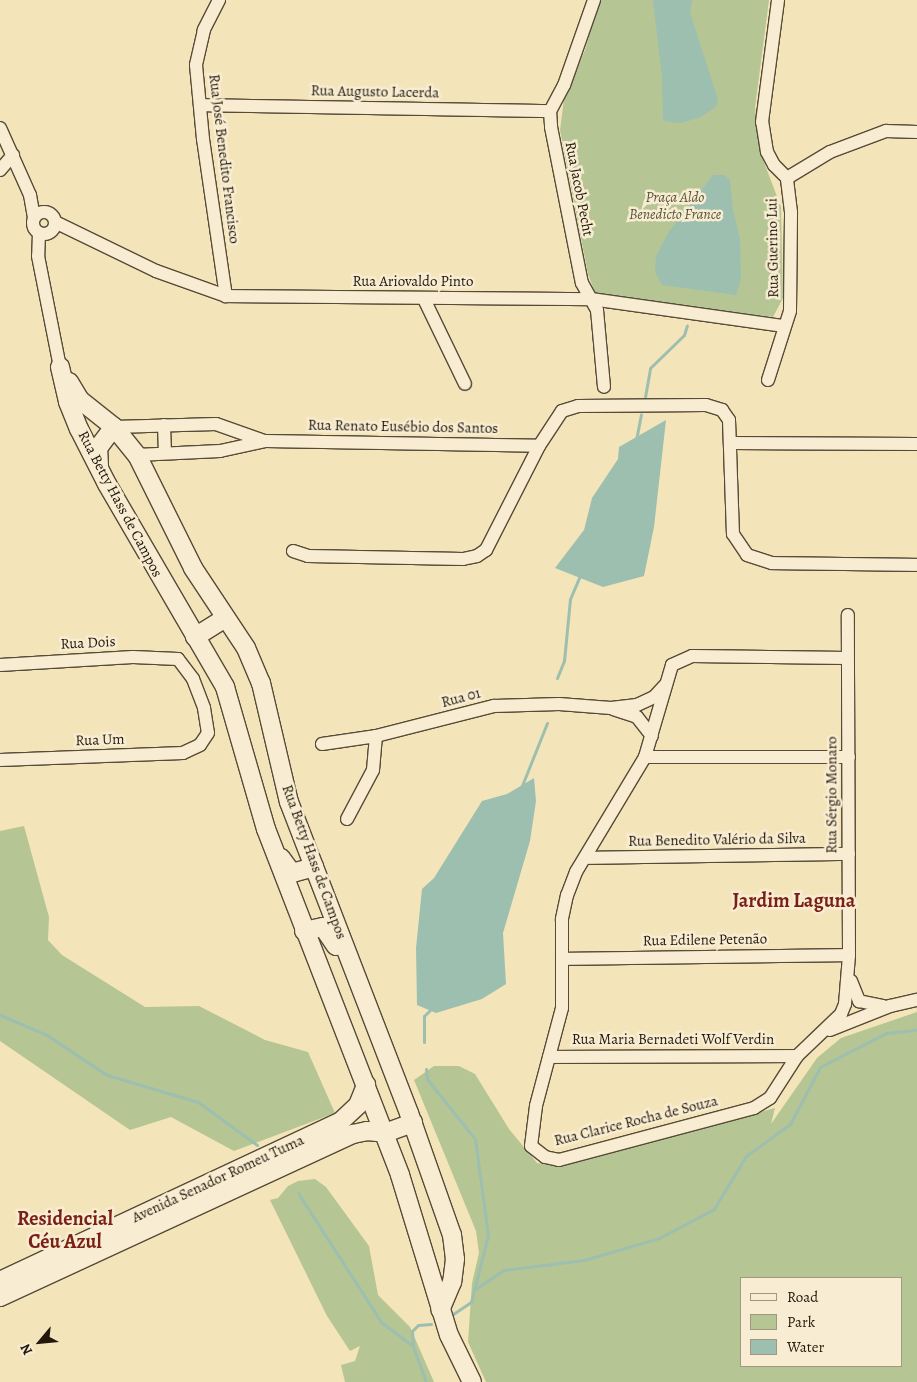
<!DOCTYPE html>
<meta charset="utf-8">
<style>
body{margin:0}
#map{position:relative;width:917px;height:1382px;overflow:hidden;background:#f4e4ba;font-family:Alegreya,serif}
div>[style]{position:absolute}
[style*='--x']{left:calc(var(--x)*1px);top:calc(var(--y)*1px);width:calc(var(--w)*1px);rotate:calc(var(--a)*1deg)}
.green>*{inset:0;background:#b6c594}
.water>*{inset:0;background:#9cbfb0}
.stream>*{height:3px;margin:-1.5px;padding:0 1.5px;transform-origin:1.5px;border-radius:1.5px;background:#9cbfb0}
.roads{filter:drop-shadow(1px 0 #564b37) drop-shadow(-1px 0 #564b37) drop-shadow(0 1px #564b37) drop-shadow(0 -1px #564b37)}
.street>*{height:12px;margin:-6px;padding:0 6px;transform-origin:6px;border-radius:6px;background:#f8edd2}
.street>.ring{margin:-6px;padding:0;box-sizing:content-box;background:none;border:12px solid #f8edd2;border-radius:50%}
.secondary>*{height:18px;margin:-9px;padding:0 9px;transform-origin:9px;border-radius:9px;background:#f8edd2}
span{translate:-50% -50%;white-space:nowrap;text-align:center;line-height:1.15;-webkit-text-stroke:5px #f8edd2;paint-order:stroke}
.street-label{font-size:15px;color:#22180b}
.park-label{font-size:15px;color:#56553b;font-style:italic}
.district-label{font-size:20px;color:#7a1f14;font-weight:700}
.legend{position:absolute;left:740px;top:1277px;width:162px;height:90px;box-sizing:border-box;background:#f8edd2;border:1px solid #a29882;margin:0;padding:6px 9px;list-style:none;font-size:15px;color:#22180b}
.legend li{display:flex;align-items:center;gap:10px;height:25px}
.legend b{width:25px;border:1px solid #a29882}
.north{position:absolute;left:15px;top:1317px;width:50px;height:50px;-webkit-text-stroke:4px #f8edd2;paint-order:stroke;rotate:242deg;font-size:14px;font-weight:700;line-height:20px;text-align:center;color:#22180b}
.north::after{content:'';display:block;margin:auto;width:18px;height:22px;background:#22180b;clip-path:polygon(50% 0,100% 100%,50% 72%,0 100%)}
</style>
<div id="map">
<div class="green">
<i style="clip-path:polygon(599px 0,769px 0,755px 108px,762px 157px,781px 207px,783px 298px,773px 317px,597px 298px,588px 274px,560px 130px,564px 99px,585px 50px)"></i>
<i style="clip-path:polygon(24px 826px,49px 917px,48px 940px,62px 955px,145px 1007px,199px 1006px,265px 1040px,308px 1052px,335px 1113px,234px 1151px,171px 1117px,130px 1130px,0 1041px,0 831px)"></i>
<i style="clip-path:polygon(evenodd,917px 1012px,917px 1382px,486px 1382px,468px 1342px,472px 1283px,479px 1253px,476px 1231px,414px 1080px,434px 1066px,459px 1066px,475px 1074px,509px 1129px,537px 1163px,559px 1167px,775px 1108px,771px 1124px,817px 1058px,841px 1038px,917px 1012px,741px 1278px,901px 1278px,901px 1366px,741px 1366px,741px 1278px)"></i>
<i style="clip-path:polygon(315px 1179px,326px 1187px,369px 1246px,378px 1295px,410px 1327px,434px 1382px,345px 1382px,341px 1365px,355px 1361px,360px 1346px,350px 1351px,327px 1316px,270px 1200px,278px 1198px,288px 1186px,298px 1181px)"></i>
</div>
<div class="water">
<i style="clip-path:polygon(653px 0,692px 0,690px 13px,718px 99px,716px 107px,699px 118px,680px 123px,663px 121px,662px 78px)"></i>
<i style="clip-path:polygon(713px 175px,725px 175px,730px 180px,733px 210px,740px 239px,741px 279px,736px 295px,662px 285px,655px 272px,656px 256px,668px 233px)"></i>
<i style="clip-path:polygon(666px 420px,654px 527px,644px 576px,603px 587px,555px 568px,584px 530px,592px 498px,618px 459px,619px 447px)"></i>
<i style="clip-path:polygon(534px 778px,536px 801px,530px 841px,503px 933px,506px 984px,482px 999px,436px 1013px,417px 1005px,416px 948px,422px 889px,434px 878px,482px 801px,507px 794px)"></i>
</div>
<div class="stream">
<i style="--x:645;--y:397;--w:29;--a:-80"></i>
<i style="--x:650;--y:368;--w:47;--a:-44.1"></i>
<i style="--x:684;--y:335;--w:10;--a:-73"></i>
<i style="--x:636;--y:440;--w:26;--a:-79"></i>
<i style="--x:557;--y:678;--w:18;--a:-68"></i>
<i style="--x:564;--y:661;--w:62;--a:-84.5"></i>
<i style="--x:570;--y:599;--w:26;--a:-67"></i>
<i style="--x:521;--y:788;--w:70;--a:-68.2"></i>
<i style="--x:0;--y:1015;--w:51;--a:23.1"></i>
<i style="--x:47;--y:1035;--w:72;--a:33.7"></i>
<i style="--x:107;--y:1075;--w:95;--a:16.5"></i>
<i style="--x:198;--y:1102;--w:73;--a:36.1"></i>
<i style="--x:424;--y:1042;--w:26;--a:-90"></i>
<i style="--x:424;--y:1016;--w:11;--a:-45"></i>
<i style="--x:426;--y:1069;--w:10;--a:84"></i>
<i style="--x:427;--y:1079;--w:77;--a:51.3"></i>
<i style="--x:475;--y:1139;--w:97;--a:82.3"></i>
<i style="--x:488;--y:1235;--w:69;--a:104.2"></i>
<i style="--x:471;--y:1302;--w:23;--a:146"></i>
<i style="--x:298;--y:1193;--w:153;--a:57.2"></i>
<i style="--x:381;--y:1322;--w:40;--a:37"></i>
<i style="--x:474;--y:1290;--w:36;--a:-34"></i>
<i style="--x:504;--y:1270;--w:81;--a:-7.1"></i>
<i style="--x:584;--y:1260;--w:78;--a:-16.3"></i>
<i style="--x:659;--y:1238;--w:62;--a:-27.8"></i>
<i style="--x:714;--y:1209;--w:62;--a:-58.9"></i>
<i style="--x:746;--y:1156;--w:54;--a:-36"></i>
<i style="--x:790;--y:1124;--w:64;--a:-62.2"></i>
<i style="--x:820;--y:1067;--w:74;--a:-27.3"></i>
<i style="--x:886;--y:1033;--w:31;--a:-6"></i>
<i style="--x:426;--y:1382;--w:38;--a:-110"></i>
<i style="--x:413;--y:1346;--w:15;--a:-94"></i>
<i style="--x:412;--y:1331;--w:8;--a:-45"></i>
<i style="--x:418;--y:1325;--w:13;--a:-4"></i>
</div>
<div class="roads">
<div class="street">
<i style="--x:219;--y:0;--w:34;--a:117"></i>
<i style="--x:204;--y:30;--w:36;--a:103"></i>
<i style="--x:196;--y:65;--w:74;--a:84.6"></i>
<i style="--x:203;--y:139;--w:159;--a:81.7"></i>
<i style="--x:594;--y:0;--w:90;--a:109.4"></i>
<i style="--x:564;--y:85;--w:30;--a:118"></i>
<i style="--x:550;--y:111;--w:16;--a:86"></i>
<i style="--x:551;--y:127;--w:159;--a:78.8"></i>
<i style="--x:582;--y:283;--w:31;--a:61"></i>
<i style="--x:597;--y:310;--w:77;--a:84.8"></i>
<i style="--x:200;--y:105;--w:350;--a:1"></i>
<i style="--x:0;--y:128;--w:73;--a:65.9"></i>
<i style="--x:30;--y:195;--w:23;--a:80"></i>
<i style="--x:0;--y:170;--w:20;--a:-49"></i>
<i style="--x:787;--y:178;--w:50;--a:-31.2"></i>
<i style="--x:830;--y:152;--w:60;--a:-20.6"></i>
<i style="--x:886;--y:131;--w:31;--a:2"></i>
<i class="ring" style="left:33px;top:212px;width:10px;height:10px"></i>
<i style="--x:55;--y:222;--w:112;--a:25.9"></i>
<i style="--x:156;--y:271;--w:74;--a:19.7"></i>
<i style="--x:226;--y:296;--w:365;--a:0.5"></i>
<i style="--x:591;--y:299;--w:195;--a:8"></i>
<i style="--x:39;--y:233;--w:23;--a:92"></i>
<i style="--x:38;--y:256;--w:113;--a:78.8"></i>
<i style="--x:424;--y:299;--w:94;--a:64.2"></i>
<i style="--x:768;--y:380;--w:72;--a:-72.3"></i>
<i style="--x:790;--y:311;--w:99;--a:-89.4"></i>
<i style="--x:791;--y:212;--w:34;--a:-97"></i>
<i style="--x:787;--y:178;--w:18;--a:-135"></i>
<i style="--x:774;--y:165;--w:15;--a:-118"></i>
<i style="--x:767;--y:152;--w:30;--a:-99"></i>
<i style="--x:762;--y:122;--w:123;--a:-82.5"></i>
<i style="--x:164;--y:425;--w:28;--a:88"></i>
<i style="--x:114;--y:427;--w:102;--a:-1.7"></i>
<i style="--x:216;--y:424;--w:51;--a:19.5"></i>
<i style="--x:732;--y:443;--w:185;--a:0.3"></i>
<i style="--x:137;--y:455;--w:83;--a:-2.8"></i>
<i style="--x:220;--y:451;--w:47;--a:-12.3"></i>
<i style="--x:266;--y:441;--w:273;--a:1"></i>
<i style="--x:293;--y:551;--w:16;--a:18"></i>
<i style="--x:308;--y:556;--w:155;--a:1.1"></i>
<i style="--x:463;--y:559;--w:14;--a:-12"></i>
<i style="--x:477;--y:556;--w:11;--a:-34"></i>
<i style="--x:486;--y:550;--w:117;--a:-63"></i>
<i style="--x:539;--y:446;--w:42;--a:-56.7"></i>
<i style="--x:562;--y:411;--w:17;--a:-17"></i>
<i style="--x:578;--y:406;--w:128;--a:-0.4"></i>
<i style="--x:706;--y:405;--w:17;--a:17"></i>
<i style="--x:722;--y:410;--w:12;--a:55"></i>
<i style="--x:729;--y:420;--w:114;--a:88"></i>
<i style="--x:733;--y:534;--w:25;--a:56"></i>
<i style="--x:747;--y:555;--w:26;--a:18"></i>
<i style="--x:772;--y:563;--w:145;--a:0.8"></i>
<i style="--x:847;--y:658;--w:155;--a:-179.3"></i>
<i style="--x:692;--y:656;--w:22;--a:156"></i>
<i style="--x:672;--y:665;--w:96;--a:106.4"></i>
<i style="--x:645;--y:757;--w:134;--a:121"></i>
<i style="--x:576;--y:872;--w:25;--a:111"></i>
<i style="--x:567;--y:895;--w:25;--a:102"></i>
<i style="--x:562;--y:919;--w:89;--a:90"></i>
<i style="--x:562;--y:1008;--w:101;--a:104.9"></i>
<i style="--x:536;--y:1106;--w:40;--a:97.1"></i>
<i style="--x:531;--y:1146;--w:18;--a:38"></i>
<i style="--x:545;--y:1157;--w:14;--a:12"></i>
<i style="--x:559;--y:1160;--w:202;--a:-14.9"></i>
<i style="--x:754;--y:1108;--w:19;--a:-32"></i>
<i style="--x:770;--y:1098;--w:50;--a:-57.3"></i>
<i style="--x:797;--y:1056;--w:61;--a:-43.7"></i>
<i style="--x:841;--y:1014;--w:11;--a:-68"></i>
<i style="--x:845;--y:1004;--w:49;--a:-85.3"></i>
<i style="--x:849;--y:955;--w:340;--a:-90.2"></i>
<i style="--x:0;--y:665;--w:133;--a:-3.4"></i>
<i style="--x:133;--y:657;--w:45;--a:2.5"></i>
<i style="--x:178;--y:659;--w:25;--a:53"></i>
<i style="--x:193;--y:679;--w:31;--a:69"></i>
<i style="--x:204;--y:708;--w:25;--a:81"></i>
<i style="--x:208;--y:733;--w:14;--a:124"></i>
<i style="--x:200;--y:745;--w:19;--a:155"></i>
<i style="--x:183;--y:753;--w:183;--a:177.8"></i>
<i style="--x:613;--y:709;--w:25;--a:18"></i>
<i style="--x:637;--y:717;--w:24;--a:52"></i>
<i style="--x:322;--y:744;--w:55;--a:-8.4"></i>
<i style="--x:376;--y:736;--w:122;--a:-14.3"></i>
<i style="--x:494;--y:706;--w:65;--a:-1.8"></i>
<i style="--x:559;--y:704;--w:52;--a:4.4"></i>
<i style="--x:611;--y:708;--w:26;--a:-7"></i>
<i style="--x:637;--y:705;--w:19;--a:-25"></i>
<i style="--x:654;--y:697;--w:16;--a:-47"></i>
<i style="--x:645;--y:757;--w:204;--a:0"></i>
<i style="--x:347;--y:819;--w:55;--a:-62"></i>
<i style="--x:373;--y:770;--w:34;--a:-85"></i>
<i style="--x:585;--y:858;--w:264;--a:-0.9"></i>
<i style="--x:562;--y:959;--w:287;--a:-0.8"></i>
<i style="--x:851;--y:981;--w:22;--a:68"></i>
<i style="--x:859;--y:1001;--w:25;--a:12"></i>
<i style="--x:830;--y:1030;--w:65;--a:-21.8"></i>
<i style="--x:890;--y:1006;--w:28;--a:-13"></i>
<i style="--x:549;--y:1057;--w:248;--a:-0.2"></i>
</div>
<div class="secondary">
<i style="--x:60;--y:367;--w:36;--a:77"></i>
<i style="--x:68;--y:402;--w:29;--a:68"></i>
<i style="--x:79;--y:429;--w:62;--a:63"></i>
<i style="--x:107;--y:484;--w:235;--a:59.8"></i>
<i style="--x:225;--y:687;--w:148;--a:73.9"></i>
<i style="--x:266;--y:829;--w:371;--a:68.8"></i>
<i style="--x:400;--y:1175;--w:167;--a:73"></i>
<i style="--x:449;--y:1335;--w:52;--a:63.9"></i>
<i style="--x:69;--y:382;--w:21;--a:59"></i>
<i style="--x:80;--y:400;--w:43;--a:38.5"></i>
<i style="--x:114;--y:427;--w:36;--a:51"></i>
<i style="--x:137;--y:455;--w:126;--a:63.6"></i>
<i style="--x:193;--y:568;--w:96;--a:56.5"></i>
<i style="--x:246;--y:648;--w:38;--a:67"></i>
<i style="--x:261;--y:683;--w:122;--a:76.8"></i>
<i style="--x:289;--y:802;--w:333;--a:68.9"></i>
<i style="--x:409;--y:1113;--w:129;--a:70.6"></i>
<i style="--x:452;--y:1235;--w:24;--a:83"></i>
<i style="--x:455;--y:1259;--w:23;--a:97"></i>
<i style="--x:452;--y:1282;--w:30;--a:113"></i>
<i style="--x:99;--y:466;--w:18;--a:-93"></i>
<i style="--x:98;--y:448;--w:26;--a:-53"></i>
<i style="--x:195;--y:637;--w:36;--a:-32"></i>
<i style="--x:281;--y:858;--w:19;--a:54"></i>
<i style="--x:292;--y:873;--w:23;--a:-15"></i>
<i style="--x:304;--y:931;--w:19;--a:-12"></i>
<i style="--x:323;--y:927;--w:23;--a:56"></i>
<i style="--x:0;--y:1281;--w:375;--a:-25.1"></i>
<i style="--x:340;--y:1122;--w:25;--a:-43"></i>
<i style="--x:358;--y:1105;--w:22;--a:-68"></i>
<i style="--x:0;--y:1297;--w:389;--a:-24.8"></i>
<i style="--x:353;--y:1134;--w:14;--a:-12"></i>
<i style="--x:367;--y:1131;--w:18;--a:6"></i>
<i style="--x:385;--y:1133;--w:30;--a:-20"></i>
</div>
</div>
<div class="street-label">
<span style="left:375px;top:92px;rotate:1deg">Rua Augusto Lacerda</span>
<span style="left:224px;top:159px;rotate:83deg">Rua José Benedito Francisco</span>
<span style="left:579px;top:189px;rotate:79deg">Rua Jacob Pecht</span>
<span style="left:773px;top:248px;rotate:-91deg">Rua Guerino Lui</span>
<span style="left:413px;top:282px">Rua Ariovaldo Pinto</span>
<span style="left:403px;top:427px;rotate:1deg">Rua Renato Eusébio dos Santos</span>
<span style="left:120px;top:504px;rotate:62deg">Rua Betty Hass de Campos</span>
<span style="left:88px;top:643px;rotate:-3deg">Rua Dois</span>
<span style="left:461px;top:698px;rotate:-15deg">Rua 01</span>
<span style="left:100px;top:740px;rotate:-2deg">Rua Um</span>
<span style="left:832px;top:795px;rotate:-90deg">Rua Sérgio Monaro</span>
<span style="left:717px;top:840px;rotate:-1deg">Rua Benedito Valério da Silva</span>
<span style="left:314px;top:862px;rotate:70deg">Rua Betty Hass de Campos</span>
<span style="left:705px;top:940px;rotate:-1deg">Rua Edilene Petenão</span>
<span style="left:673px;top:1040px">Rua Maria Bernadeti Wolf Verdin</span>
<span style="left:636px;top:1121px;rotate:-14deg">Rua Clarice Rocha de Souza</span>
<span style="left:218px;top:1179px;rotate:-25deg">Avenida Senador Romeu Tuma</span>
</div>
<div class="park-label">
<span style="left:675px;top:206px">Praça Aldo<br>Benedicto France</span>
</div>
<div class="district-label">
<span style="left:794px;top:900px">Jardim Laguna</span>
<span style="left:65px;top:1230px">Residencial<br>Céu Azul</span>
</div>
<ul class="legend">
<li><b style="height:6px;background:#f8edd2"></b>Road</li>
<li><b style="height:14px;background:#b6c594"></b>Park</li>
<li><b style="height:14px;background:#9cbfb0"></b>Water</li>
</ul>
<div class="north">N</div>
</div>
